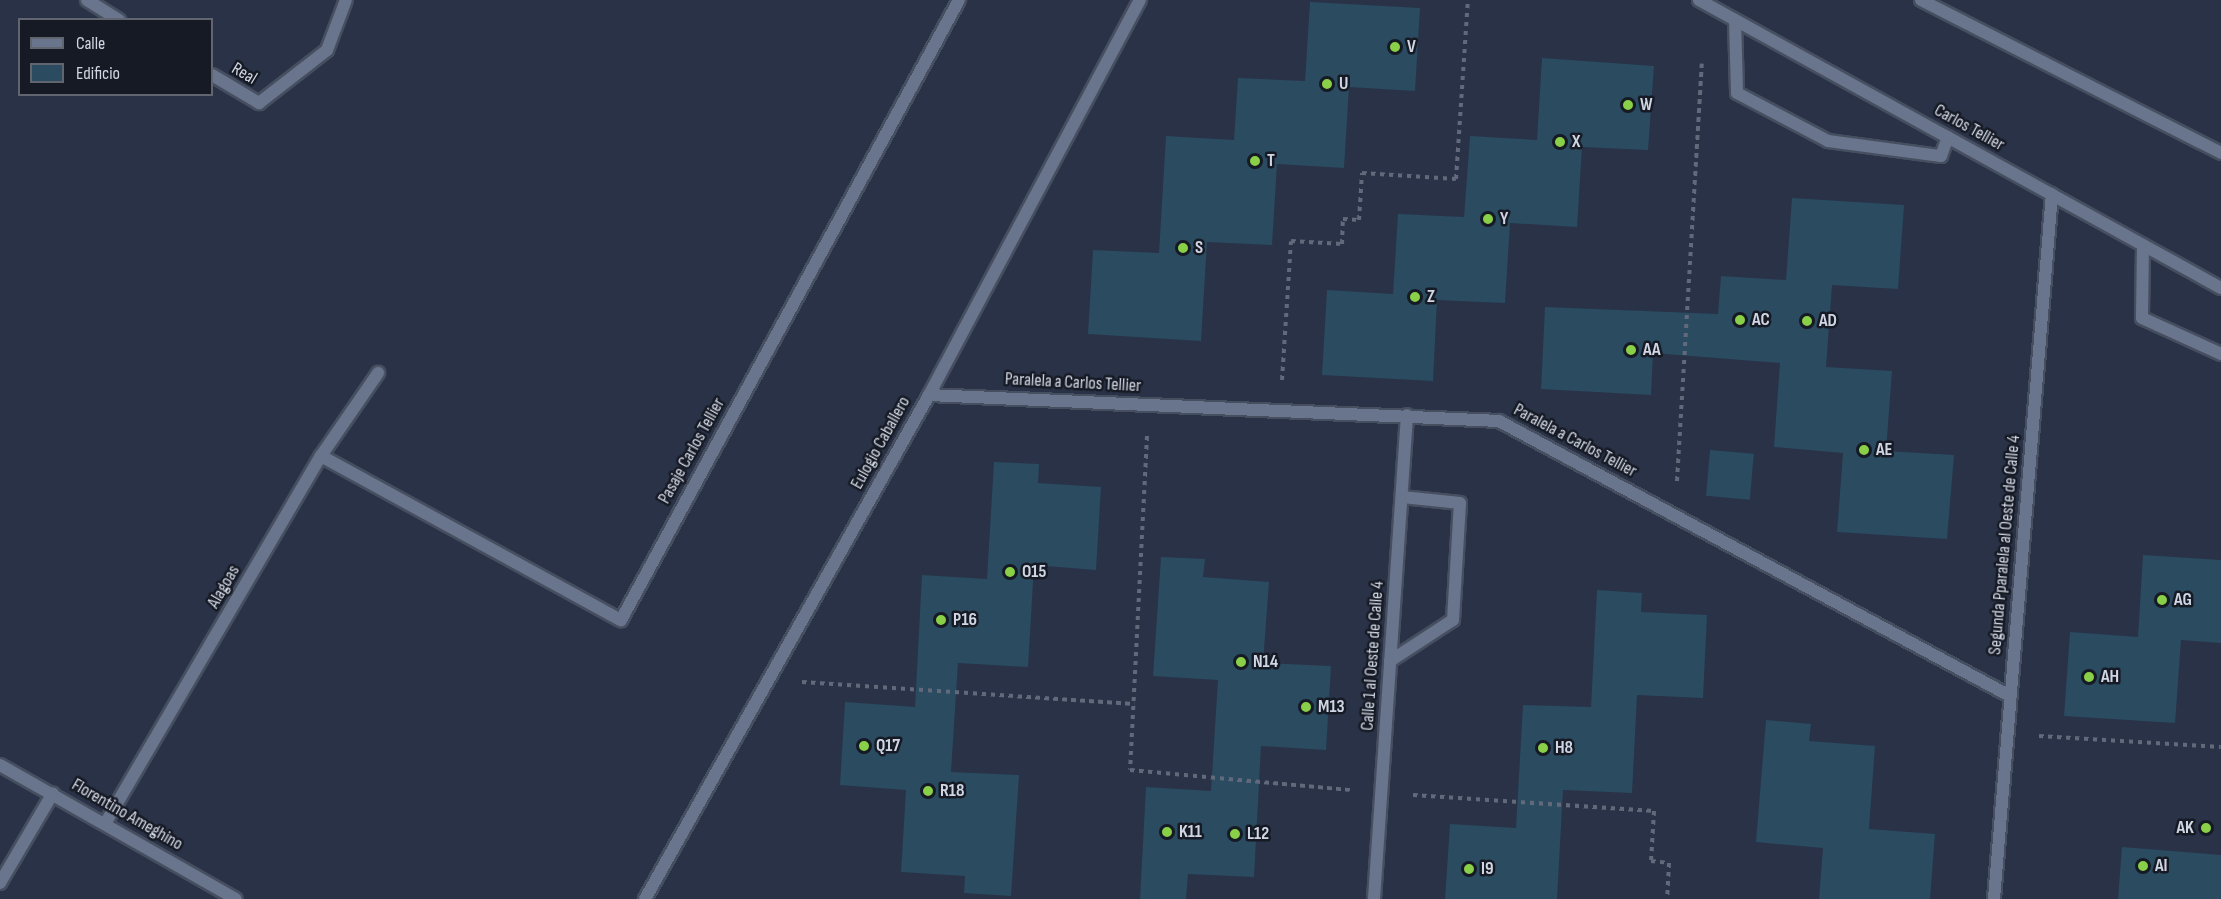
<!DOCTYPE html>
<style>
body{margin:0}
#map{position:relative;width:2221px;height:899px;overflow:hidden;background:#293247;font-family:"Sofia Sans Condensed",sans-serif}
div>[style]{position:absolute}
[style*='--x']{left:calc(var(--x)*1px);top:calc(var(--y)*1px);width:calc(var(--w)*1px);rotate:calc(var(--a)*1deg)}
.building>*{inset:0;background:#2a4b60;transform-origin:0 0}
.path>*{height:4px;margin-top:-2px;transform-origin:0;background:repeating-linear-gradient(90deg,#61697b 0 4.5px,transparent 0 9px)}
.roads{filter:drop-shadow(2px 0 #464f60) drop-shadow(-2px 0 #464f60) drop-shadow(0 2px #464f60) drop-shadow(0 -2px #464f60)}
.lane>*{height:12px;margin:-6px;padding:0 6px;transform-origin:6px;border-radius:6px;background:#69758c}
.street>*{height:12px;margin:-6px;padding:0 6px;transform-origin:6px;border-radius:6px;background:#69758c}
.dots>*{width:16px;height:16px;translate:-50% -50%;box-sizing:border-box;border:3px solid #161a24;border-radius:50%}
span{translate:-50% -50%;white-space:nowrap;text-align:center;line-height:1.15;-webkit-text-stroke:5px #161a24;paint-order:stroke}
.poi-label{font-size:18px;color:#d0d6e3;font-weight:700}
.left{translate:0 -50%;text-align:left}
.right{translate:-100% -50%;text-align:right}
.street-label{font-size:18px;color:#d0d6e3}
.legend{position:absolute;left:18px;top:18px;width:195px;height:78px;box-sizing:border-box;background:#161a24;border:2px solid #606570;margin:0;padding:8px 10px;list-style:none;font-size:18px;color:#d0d6e3}
.legend li{display:flex;align-items:center;gap:12px;height:30px}
.legend b{width:30px;border:2px solid #606570}
</style>
<div id="map">
<div class="building">
<i style="clip-path:polygon(1310px 2px,1420px 8px,1415px 91px,1349px 87px,1344px 168px,1277px 164px,1272px 245px,1207px 242px,1201px 341px,1088px 334px,1093px 250px,1159px 253px,1166px 136px,1234px 140px,1238px 78px,1305px 81px)"></i>
<i style="clip-path:polygon(1542px 58px,1654px 66px,1648px 150px,1582px 147px,1577px 227px,1510px 223px,1505px 303px,1437px 300px,1433px 381px,1322px 375px,1327px 290px,1393px 294px,1398px 214px,1464px 217px,1470px 136px,1537px 140px)"></i>
<i style="clip-path:polygon(1792px 198px,1904px 205px,1898px 289px,1832px 285px,1826px 367px,1892px 371px,1886px 451px,1954px 455px,1947px 539px,1837px 532px,1843px 453px,1774px 447px,1780px 363px,1653px 353px,1651px 395px,1541px 389px,1545px 307px,1718px 314px,1721px 276px,1786px 280px)"></i>
<i style="left:1710px;top:450px;width:44px;height:46px;rotate:5deg"></i>
<i style="clip-path:polygon(994px 462px,1039px 464px,1038px 483px,1101px 487px,1096px 570px,1034px 565px,1028px 667px,958px 663px,951px 772px,1019px 775px,1011px 896px,964px 893px,965px 876px,901px 872px,906px 790px,840px 785px,845px 702px,915px 707px,922px 575px,987px 579px)"></i>
<i style="clip-path:polygon(2143px 555px,2221px 560px,2221px 643px,2181px 640px,2175px 723px,2064px 716px,2070px 632px,2138px 637px)"></i>
<i style="clip-path:polygon(1161px 557px,1205px 559px,1203px 577px,1269px 582px,1263px 663px,1331px 666px,1326px 750px,1261px 746px,1254px 877px,1188px 874px,1186px 899px,1140px 899px,1146px 787px,1211px 791px,1218px 680px,1153px 676px)"></i>
<i style="clip-path:polygon(1597px 590px,1642px 593px,1641px 612px,1707px 615px,1703px 698px,1637px 695px,1632px 793px,1563px 790px,1557px 899px,1445px 899px,1450px 824px,1516px 828px,1523px 705px,1591px 707px)"></i>
<i style="clip-path:polygon(1766px 720px,1811px 724px,1809px 741px,1875px 746px,1869px 829px,1935px 834px,1930px 899px,1819px 899px,1823px 848px,1756px 842px)"></i>
<i style="clip-path:polygon(2122px 847px,2221px 855px,2221px 899px,2118px 899px)"></i>
</div>
<div class="path">
<i style="--x:1282;--y:380;--w:139;--a:-86.3"></i>
<i style="--x:1291;--y:241;--w:51;--a:3.4"></i>
<i style="--x:1342;--y:244;--w:25;--a:-88"></i>
<i style="--x:1343;--y:219;--w:16;--a:4"></i>
<i style="--x:1359;--y:220;--w:47;--a:-86.3"></i>
<i style="--x:1362;--y:173;--w:94;--a:3.7"></i>
<i style="--x:1456;--y:179;--w:179;--a:-86.2"></i>
<i style="--x:1147;--y:436;--w:334;--a:92.9"></i>
<i style="--x:1130;--y:770;--w:222;--a:5.2"></i>
<i style="--x:1677;--y:481;--w:418;--a:-86.6"></i>
<i style="--x:802;--y:682;--w:333;--a:3.8"></i>
<i style="--x:2039;--y:736;--w:182;--a:3.5"></i>
<i style="--x:1413;--y:795;--w:242;--a:3.8"></i>
<i style="--x:1654;--y:811;--w:50;--a:93.4"></i>
<i style="--x:1651;--y:861;--w:18;--a:6"></i>
<i style="--x:1669;--y:863;--w:36;--a:93"></i>
</div>
<div class="roads">
<div class="lane">
<i style="--x:1735;--y:20;--w:73;--a:88.4"></i>
<i style="--x:1737;--y:93;--w:103;--a:27.8"></i>
<i style="--x:1828;--y:141;--w:114;--a:7.6"></i>
<i style="--x:1941;--y:156;--w:20;--a:-70"></i>
<i style="--x:259;--y:103;--w:86;--a:-37.9"></i>
<i style="--x:327;--y:50;--w:53;--a:-69.2"></i>
<i style="--x:2143;--y:245;--w:73;--a:90.8"></i>
<i style="--x:2142;--y:318;--w:87;--a:24.5"></i>
<i style="--x:321;--y:456;--w:342;--a:28.7"></i>
<i style="--x:621;--y:620;--w:706;--a:-61.4"></i>
<i style="--x:1390;--y:661;--w:75;--a:-33.1"></i>
<i style="--x:1453;--y:620;--w:117;--a:-86.6"></i>
<i style="--x:1460;--y:503;--w:58;--a:-174.1"></i>
<i style="--x:106;--y:822;--w:424;--a:-59.6"></i>
<i style="--x:321;--y:456;--w:101;--a:-55.5"></i>
</div>
<div class="street">
<i style="--x:87;--y:0;--w:38;--a:32"></i>
<i style="--x:1699;--y:0;--w:596;--a:28.89"></i>
<i style="--x:1921;--y:0;--w:337;--a:27"></i>
<i style="--x:212;--y:75;--w:55;--a:30.8"></i>
<i style="--x:929;--y:395;--w:571;--a:2.61"></i>
<i style="--x:1499;--y:421;--w:580;--a:28.29"></i>
<i style="--x:0;--y:765;--w:271;--a:29.6"></i>
<i style="--x:0;--y:883;--w:104;--a:-59.5"></i>
<i style="--x:645;--y:899;--w:579;--a:-60.6"></i>
<i style="--x:929;--y:395;--w:448;--a:-61.9"></i>
<i style="--x:1374;--y:899;--w:485;--a:-86.1"></i>
<i style="--x:1994;--y:899;--w:707;--a:-85.3"></i>
</div>
</div>
<div class="dots">
<i style="left:1395px;top:47px;background:#89cf48"></i>
<i style="left:1327px;top:84px;background:#89cf48"></i>
<i style="left:1628px;top:105px;background:#89cf48"></i>
<i style="left:1560px;top:142px;background:#89cf48"></i>
<i style="left:1255px;top:161px;background:#89cf48"></i>
<i style="left:1488px;top:219px;background:#89cf48"></i>
<i style="left:1183px;top:248px;background:#89cf48"></i>
<i style="left:1415px;top:297px;background:#89cf48"></i>
<i style="left:1740px;top:320px;background:#89cf48"></i>
<i style="left:1807px;top:321px;background:#89cf48"></i>
<i style="left:1631px;top:350px;background:#89cf48"></i>
<i style="left:1864px;top:450px;background:#89cf48"></i>
<i style="left:1010px;top:572px;background:#89cf48"></i>
<i style="left:2162px;top:600px;background:#89cf48"></i>
<i style="left:941px;top:620px;background:#89cf48"></i>
<i style="left:1241px;top:662px;background:#89cf48"></i>
<i style="left:2089px;top:677px;background:#89cf48"></i>
<i style="left:1306px;top:707px;background:#89cf48"></i>
<i style="left:864px;top:746px;background:#89cf48"></i>
<i style="left:1543px;top:748px;background:#89cf48"></i>
<i style="left:928px;top:791px;background:#89cf48"></i>
<i style="left:2206px;top:828px;background:#89cf48"></i>
<i style="left:1167px;top:832px;background:#89cf48"></i>
<i style="left:1235px;top:834px;background:#89cf48"></i>
<i style="left:2143px;top:866px;background:#89cf48"></i>
<i style="left:1469px;top:869px;background:#89cf48"></i>
</div>
<div class="poi-label">
<span class="left" style="left:1407px;top:47px">V</span>
<span class="left" style="left:1339px;top:84px">U</span>
<span class="left" style="left:1640px;top:105px">W</span>
<span class="left" style="left:1572px;top:142px">X</span>
<span class="left" style="left:1267px;top:161px">T</span>
<span class="left" style="left:1500px;top:219px">Y</span>
<span class="left" style="left:1195px;top:248px">S</span>
<span class="left" style="left:1427px;top:297px">Z</span>
<span class="left" style="left:1752px;top:320px">AC</span>
<span class="left" style="left:1819px;top:321px">AD</span>
<span class="left" style="left:1643px;top:350px">AA</span>
<span class="left" style="left:1876px;top:450px">AE</span>
<span class="left" style="left:1022px;top:572px">O15</span>
<span class="left" style="left:2174px;top:600px">AG</span>
<span class="left" style="left:953px;top:620px">P16</span>
<span class="left" style="left:1253px;top:662px">N14</span>
<span class="left" style="left:2101px;top:677px">AH</span>
<span class="left" style="left:1318px;top:707px">M13</span>
<span class="left" style="left:876px;top:746px">Q17</span>
<span class="left" style="left:1555px;top:748px">H8</span>
<span class="left" style="left:940px;top:791px">R18</span>
<span class="right" style="left:2194px;top:828px">AK</span>
<span class="left" style="left:1179px;top:832px">K11</span>
<span class="left" style="left:1247px;top:834px">L12</span>
<span class="left" style="left:2155px;top:866px">AI</span>
<span class="left" style="left:1481px;top:869px">I9</span>
</div>
<div class="street-label">
<span style="left:244px;top:74px;rotate:31deg">Real</span>
<span style="left:1969px;top:128px;rotate:29deg">Carlos Tellier</span>
<span style="left:1073px;top:383px;rotate:3deg">Paralela a Carlos Tellier</span>
<span style="left:1575px;top:441px;rotate:28deg">Paralela a Carlos Tellier</span>
<span style="left:881px;top:443px;rotate:-61deg">Eulogio Caballero</span>
<span style="left:692px;top:451px;rotate:-61deg">Pasaje Carlos Tellier</span>
<span style="left:2005px;top:545px;rotate:-85deg">Segunda Pparalela al Oeste de Calle 4</span>
<span style="left:224px;top:587px;rotate:-60deg">Alagoas</span>
<span style="left:1373px;top:656px;rotate:-86deg">Calle 1 al Oeste de Calle 4</span>
<span style="left:127px;top:815px;rotate:30deg">Florentino Ameghino</span>
</div>
<ul class="legend">
<li><b style="height:8px;background:#69758c"></b>Calle</li>
<li><b style="height:16px;background:#2a4b60"></b>Edificio</li>
</ul>
</div>
